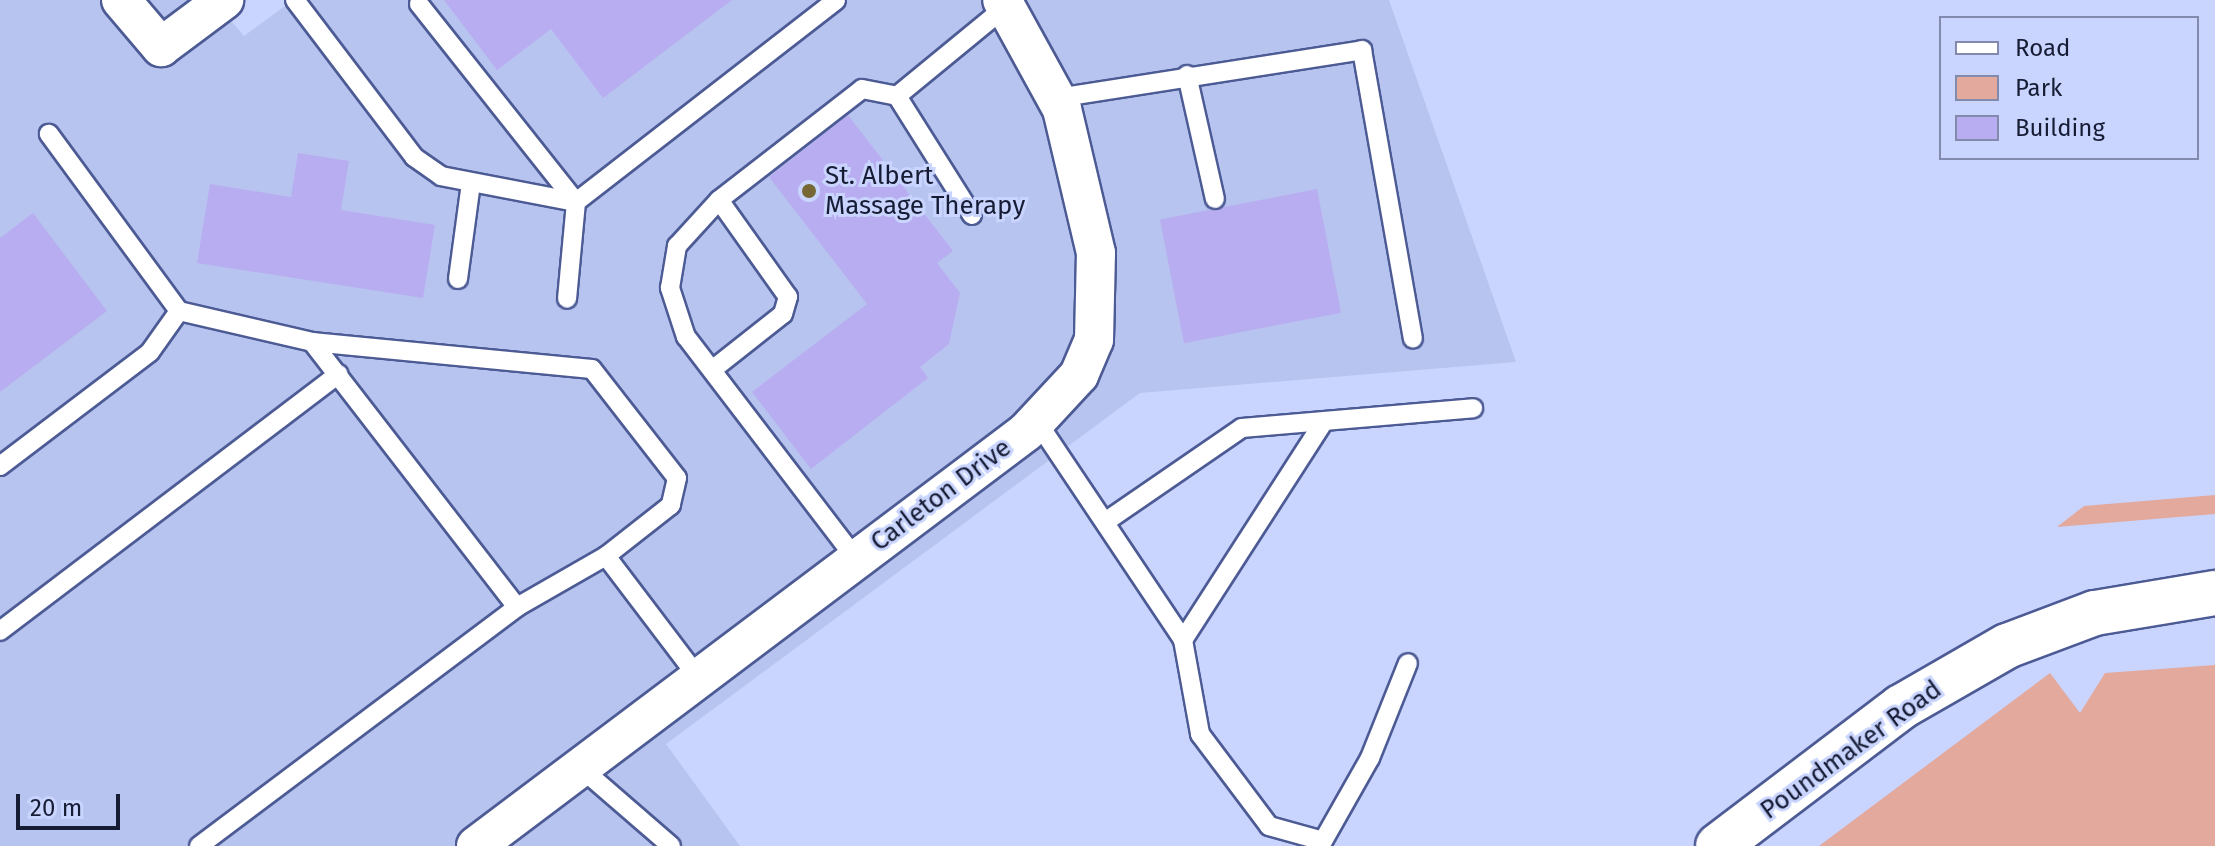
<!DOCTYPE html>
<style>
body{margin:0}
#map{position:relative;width:2215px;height:846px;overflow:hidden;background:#c9d5fe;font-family:"Fira Sans",sans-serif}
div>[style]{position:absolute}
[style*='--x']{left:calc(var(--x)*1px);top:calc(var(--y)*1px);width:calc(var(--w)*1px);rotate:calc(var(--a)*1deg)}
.built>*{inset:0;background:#b7c4ef}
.green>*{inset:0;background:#e3a99d}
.building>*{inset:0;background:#b9adf1;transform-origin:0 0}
.roads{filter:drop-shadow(2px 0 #4d5b95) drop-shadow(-2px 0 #4d5b95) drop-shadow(0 2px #4d5b95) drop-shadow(0 -2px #4d5b95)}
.service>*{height:18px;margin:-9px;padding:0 9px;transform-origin:9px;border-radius:9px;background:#fff}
.minor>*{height:38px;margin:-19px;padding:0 19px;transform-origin:19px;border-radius:19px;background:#fff}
.tertiary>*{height:44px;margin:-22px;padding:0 22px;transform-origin:22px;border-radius:22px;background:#fff}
.dots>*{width:22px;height:22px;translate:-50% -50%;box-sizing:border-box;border:4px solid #c9d5fe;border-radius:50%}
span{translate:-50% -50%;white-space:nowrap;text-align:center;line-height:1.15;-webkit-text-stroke:6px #c9d5fe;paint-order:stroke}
.poi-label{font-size:26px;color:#171c35}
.left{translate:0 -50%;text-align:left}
.street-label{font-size:26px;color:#171c35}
.legend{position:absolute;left:1939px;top:16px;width:260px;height:144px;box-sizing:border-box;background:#c9d5fe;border:2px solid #828bae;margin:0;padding:10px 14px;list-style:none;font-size:24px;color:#171c35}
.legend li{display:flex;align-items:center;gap:16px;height:40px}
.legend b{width:40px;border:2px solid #828bae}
.scale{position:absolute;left:16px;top:794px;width:104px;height:36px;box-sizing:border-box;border:4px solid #171c35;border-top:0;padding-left:10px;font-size:24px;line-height:28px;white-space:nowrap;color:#171c35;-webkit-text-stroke:6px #c9d5fe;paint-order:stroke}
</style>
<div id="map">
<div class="built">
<i style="clip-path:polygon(0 0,213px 0,244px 36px,293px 0,1389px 0,1516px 362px,1140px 393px,666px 744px,740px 846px,0 846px)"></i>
</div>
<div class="green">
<i style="clip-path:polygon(2215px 495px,2215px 514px,2057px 527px,2084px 506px)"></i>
<i style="clip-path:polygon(2215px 665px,2215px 846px,1819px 846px,2050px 673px,2080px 713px,2105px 673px)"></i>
</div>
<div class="building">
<i style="clip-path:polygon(444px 0,732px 0,603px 98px,551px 29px,497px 70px)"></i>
<i style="clip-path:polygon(848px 115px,953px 251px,937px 263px,960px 293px,949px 344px,920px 367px,928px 378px,811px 469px,752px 392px,867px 304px,769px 177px)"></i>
<i style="clip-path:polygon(298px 153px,349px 161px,341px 210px,435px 225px,423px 298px,197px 263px,210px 184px,291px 197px)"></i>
<i style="left:1317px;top:189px;width:126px;height:160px;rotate:79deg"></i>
<i style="clip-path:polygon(33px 213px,107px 311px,0 392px,0 238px)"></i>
</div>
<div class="roads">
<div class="service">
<i style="--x:295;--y:0;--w:197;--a:52.8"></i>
<i style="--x:414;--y:157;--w:33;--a:35"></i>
<i style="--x:441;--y:176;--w:137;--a:10.9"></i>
<i style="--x:576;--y:202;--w:329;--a:-37.8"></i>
<i style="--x:419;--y:4;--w:253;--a:51.6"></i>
<i style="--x:576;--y:202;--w:97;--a:95.3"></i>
<i style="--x:1187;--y:75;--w:127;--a:77.3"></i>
<i style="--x:1057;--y:98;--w:309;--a:-8.9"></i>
<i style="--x:1362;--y:50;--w:293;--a:80"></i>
<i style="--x:972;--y:215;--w:141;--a:-122.2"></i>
<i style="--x:897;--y:96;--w:145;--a:-39.4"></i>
<i style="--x:458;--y:279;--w:97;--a:-82.3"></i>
<i style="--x:179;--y:311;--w:137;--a:13.1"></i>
<i style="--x:312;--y:342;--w:281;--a:5.5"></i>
<i style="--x:592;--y:369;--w:138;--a:52.1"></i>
<i style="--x:677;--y:478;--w:28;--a:103"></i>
<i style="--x:671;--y:505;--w:83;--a:141.9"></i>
<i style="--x:312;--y:342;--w:335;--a:52.3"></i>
<i style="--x:712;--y:370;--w:90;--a:-38.3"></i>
<i style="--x:783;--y:314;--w:18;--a:-74"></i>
<i style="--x:788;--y:297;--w:119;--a:-125.4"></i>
<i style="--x:1036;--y:420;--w:265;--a:56.2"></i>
<i style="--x:1183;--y:640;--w:96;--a:79.7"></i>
<i style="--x:1200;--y:734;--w:115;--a:53.1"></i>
<i style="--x:1269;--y:826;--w:56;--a:15.5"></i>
<i style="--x:1323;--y:841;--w:95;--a:-60.5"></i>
<i style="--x:1370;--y:758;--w:102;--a:-68.2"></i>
<i style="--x:0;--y:466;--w:188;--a:-37.2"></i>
<i style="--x:150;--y:352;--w:50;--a:-54.7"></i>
<i style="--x:179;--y:311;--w:220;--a:-126.3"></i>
<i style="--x:1105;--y:522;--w:166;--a:-34.5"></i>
<i style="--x:1242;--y:428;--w:232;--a:-4.9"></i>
<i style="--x:856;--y:559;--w:280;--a:-127.4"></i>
<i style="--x:686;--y:337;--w:52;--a:-108.1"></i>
<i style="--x:670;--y:288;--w:43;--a:-80.5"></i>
<i style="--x:677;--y:246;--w:62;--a:-47.6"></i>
<i style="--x:719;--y:200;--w:181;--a:-37.8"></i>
<i style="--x:862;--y:89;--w:36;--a:11"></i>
<i style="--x:0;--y:631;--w:425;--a:-37.2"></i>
<i style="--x:1183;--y:640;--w:260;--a:-57.2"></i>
<i style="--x:581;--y:768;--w:119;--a:40.9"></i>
<i style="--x:199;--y:846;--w:398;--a:-36.9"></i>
<i style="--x:517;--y:607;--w:103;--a:-29.8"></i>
<i style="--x:606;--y:556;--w:152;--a:52.8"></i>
</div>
<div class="minor">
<i style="--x:121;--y:0;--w:62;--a:49.6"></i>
<i style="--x:161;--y:47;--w:79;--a:-36.7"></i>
<i style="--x:476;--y:846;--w:688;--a:-36.97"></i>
<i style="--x:1026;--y:432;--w:78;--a:-47.1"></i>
<i style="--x:1079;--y:375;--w:38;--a:-67"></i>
<i style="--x:1094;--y:340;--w:87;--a:-88.7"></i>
<i style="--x:1096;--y:253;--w:148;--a:-103.3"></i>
<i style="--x:1062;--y:109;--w:124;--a:-118.8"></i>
</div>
<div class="tertiary">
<i style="--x:1718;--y:846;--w:230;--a:-37.2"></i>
<i style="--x:1901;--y:707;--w:122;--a:-29.9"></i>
<i style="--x:2007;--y:646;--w:94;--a:-20.6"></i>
<i style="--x:2095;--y:613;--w:122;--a:-9.5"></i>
</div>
</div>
<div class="dots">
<i style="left:809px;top:191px;background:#776735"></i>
</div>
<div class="poi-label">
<span class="left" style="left:825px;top:191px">St. Albert<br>Massage Therapy</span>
</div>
<div class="street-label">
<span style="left:941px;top:495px;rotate:-37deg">Carleton Drive</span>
<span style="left:1851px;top:750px;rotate:-36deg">Poundmaker Road</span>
</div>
<ul class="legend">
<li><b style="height:10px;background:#fff"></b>Road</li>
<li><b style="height:22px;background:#e3a99d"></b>Park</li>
<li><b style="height:22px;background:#b9adf1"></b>Building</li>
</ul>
<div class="scale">20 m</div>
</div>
